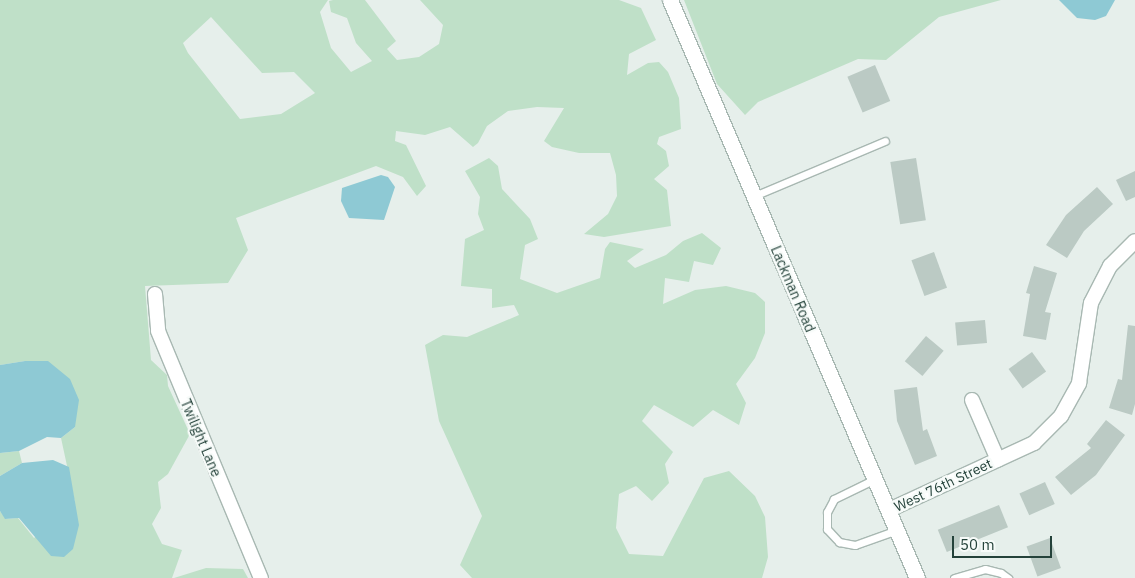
<!DOCTYPE html>
<style>
body{margin:0}
#map{position:relative;width:1135px;height:578px;overflow:hidden;background:#e6efeb;font-family:"IBM Plex Sans",sans-serif}
div>[style]{position:absolute}
[style*='--x']{left:calc(var(--x)*1px);top:calc(var(--y)*1px);width:calc(var(--w)*1px);rotate:calc(var(--a)*1deg)}
.green>*{inset:0;background:#bfe0c8}
.water>*{inset:0;background:#8ec9d4}
.building>*{inset:0;background:#bbcac4;transform-origin:0 0}
.roads{filter:drop-shadow(1px 0 #a8b8b2) drop-shadow(-1px 0 #a8b8b2) drop-shadow(0 1px #a8b8b2) drop-shadow(0 -1px #a8b8b2)}
.lane>*{height:7px;margin:-3.5px;padding:0 3.5px;transform-origin:3.5px;border-radius:3.5px;background:#fff}
.street>*{height:14px;margin:-7px;padding:0 7px;transform-origin:7px;border-radius:7px;background:#fff}
.secondary>*{height:15px;margin:-7.5px;padding:0 7.5px;transform-origin:7.5px;border-radius:7.5px;background:#fff}
span{translate:-50% -50%;white-space:nowrap;text-align:center;line-height:1.15;-webkit-text-stroke:4.5px #f7fbf9;paint-order:stroke}
.street-label{font-size:14px;color:#24423a}
.scale{position:absolute;left:952px;top:536px;width:100px;height:22px;box-sizing:border-box;border:2px solid #24423a;border-top:0;padding-left:6px;font-size:15px;line-height:18px;white-space:nowrap;color:#24423a;-webkit-text-stroke:4px #f7fbf9;paint-order:stroke}
</style>
<div id="map">
<div class="green">
<i style="clip-path:polygon(evenodd,0 0,328px 0,320px 12px,331px 48px,351px 72px,372px 61px,356px 43px,347px 18px,331px 12px,329px 1px,333px 0,365px 0,396px 41px,387px 49px,397px 60px,419px 57px,439px 44px,443px 25px,420px 0,619px 0,641px 8px,656px 40px,629px 54px,627px 75px,648px 63px,659px 62px,668px 72px,679px 98px,681px 129px,659px 137px,657px 144px,666px 151px,669px 166px,654px 179px,667px 190px,671px 226px,604px 237px,584px 234px,608px 214px,617px 196px,616px 175px,610px 153px,579px 153px,552px 147px,544px 141px,564px 108px,537px 107px,508px 111px,487px 126px,478px 143px,473px 147px,450px 127px,425px 135px,396px 131px,395px 141px,406px 145px,426px 186px,417px 196px,403px 177px,376px 166px,236px 218px,248px 250px,228px 283px,145px 286px,151px 360px,167px 375px,168px 386px,190px 434px,168px 474px,158px 482px,161px 508px,152px 524px,162px 544px,182px 550px,172px 578px,0 578px,0 511px,6px 519px,18px 518px,34px 538px,75px 503px,61px 438px,75px 427px,25px 361px,0 365px,0 0,211px 17px,262px 73px,294px 72px,315px 93px,281px 114px,240px 119px,188px 53px,183px 43px,211px 17px)"></i>
<i style="clip-path:polygon(684px 0,1001px 0,939px 17px,886px 60px,858px 59px,758px 102px,745px 115px,717px 84px)"></i>
<i style="clip-path:polygon(489px 158px,498px 166px,502px 189px,530px 219px,538px 239px,525px 245px,520px 279px,557px 293px,600px 278px,605px 249px,610px 242px,644px 249px,627px 261px,635px 268px,666px 255px,683px 241px,702px 233px,721px 248px,713px 265px,694px 261px,689px 282px,665px 278px,663px 304px,695px 290px,726px 286px,755px 293px,765px 302px,765px 333px,755px 358px,736px 384px,746px 403px,739px 425px,713px 410px,693px 427px,654px 405px,642px 421px,673px 452px,665px 464px,669px 483px,652px 501px,636px 486px,619px 494px,616px 528px,629px 554px,663px 556px,704px 478px,729px 471px,755px 496px,765px 517px,768px 557px,762px 578px,472px 578px,460px 565px,482px 516px,439px 421px,425px 345px,443px 335px,467px 337px,519px 315px,514px 305px,492px 308px,492px 289px,461px 286px,465px 239px,484px 230px,478px 214px,480px 197px,465px 171px)"></i>
<i style="clip-path:polygon(19px 451px,22px 463px,0 476px,0 453px)"></i>
<i style="clip-path:polygon(206px 568px,243px 569px,248px 578px,174px 578px)"></i>
</div>
<div class="water">
<i style="clip-path:polygon(1059px 0,1115px 0,1106px 16px,1095px 20px,1077px 18px)"></i>
<i style="clip-path:polygon(381px 175px,388px 177px,395px 187px,384px 220px,349px 218px,341px 201px,342px 188px)"></i>
<i style="clip-path:polygon(25px 361px,48px 361px,70px 379px,79px 400px,75px 427px,61px 438px,47px 437px,19px 451px,0 453px,0 365px)"></i>
<i style="clip-path:polygon(53px 460px,69px 467px,79px 525px,73px 549px,64px 557px,51px 556px,19px 518px,5px 519px,0 511px,0 476px,22px 463px)"></i>
</div>
<div class="building">
<i style="left:875px;top:65px;width:39px;height:30px;rotate:67deg"></i>
<i style="left:916px;top:158px;width:63px;height:26px;rotate:81deg"></i>
<i style="clip-path:polygon(1135px 171px,1135px 197px,1126px 201px,1116px 180px)"></i>
<i style="clip-path:polygon(1097px 187px,1113px 204px,1084px 231px,1067px 258px,1046px 245px,1066px 215px)"></i>
<i style="left:934px;top:252px;width:38px;height:24px;rotate:70deg"></i>
<i style="clip-path:polygon(1034px 266px,1057px 273px,1045px 312px,1051px 313px,1046px 340px,1023px 336px,1030px 294px,1026px 293px)"></i>
<i style="left:985px;top:320px;width:23px;height:30px;rotate:85deg"></i>
<i style="clip-path:polygon(1128px 325px,1135px 326px,1135px 404px,1132px 415px,1109px 408px,1118px 379px,1122px 380px)"></i>
<i style="left:926px;top:336px;width:23px;height:33px;rotate:40deg"></i>
<i style="left:1032px;top:352px;width:24px;height:29px;rotate:54deg"></i>
<i style="clip-path:polygon(917px 387px,923px 431px,927px 429px,937px 456px,915px 465px,897px 421px,894px 390px)"></i>
<i style="clip-path:polygon(1106px 420px,1125px 435px,1096px 475px,1071px 495px,1055px 477px,1091px 448px,1087px 444px)"></i>
<i style="left:1045px;top:482px;width:24px;height:28px;rotate:66deg"></i>
<i style="left:999px;top:505px;width:24px;height:66px;rotate:68deg"></i>
<i style="left:1050px;top:538px;width:32px;height:25px;rotate:70deg"></i>
</div>
<div class="roads">
<div class="lane">
<i style="--x:754;--y:196;--w:142;--a:-22.8"></i>
<i style="--x:875;--y:479;--w:46;--a:154"></i>
<i style="--x:834;--y:499;--w:15;--a:118"></i>
<i style="--x:827;--y:512;--w:17;--a:90"></i>
<i style="--x:827;--y:529;--w:18;--a:47"></i>
<i style="--x:839;--y:542;--w:16;--a:11"></i>
<i style="--x:855;--y:545;--w:45;--a:-19.7"></i>
<i style="--x:954;--y:578;--w:32;--a:-16"></i>
<i style="--x:985;--y:569;--w:16;--a:14"></i>
<i style="--x:1001;--y:573;--w:9;--a:36"></i>
</div>
<div class="street">
<i style="--x:155;--y:294;--w:37;--a:85"></i>
<i style="--x:158;--y:331;--w:268;--a:67.4"></i>
<i style="--x:972;--y:400;--w:65;--a:66.6"></i>
<i style="--x:889;--y:510;--w:160;--a:-24.8"></i>
<i style="--x:1034;--y:443;--w:38;--a:-45"></i>
<i style="--x:1061;--y:416;--w:38;--a:-61"></i>
<i style="--x:1079;--y:383;--w:81;--a:-81.5"></i>
<i style="--x:1091;--y:303;--w:42;--a:-62.8"></i>
<i style="--x:1110;--y:266;--w:35;--a:-45"></i>
</div>
<div class="secondary">
<i style="--x:670;--y:0;--w:629;--a:66.86"></i>
</div>
</div>
<div class="street-label">
<span style="left:793px;top:289px;rotate:67deg">Lackman Road</span>
<span style="left:201px;top:438px;rotate:67deg">Twilight Lane</span>
<span style="left:943px;top:485px;rotate:-25deg">West 76th Street</span>
</div>
<div class="scale">50 m</div>
</div>
